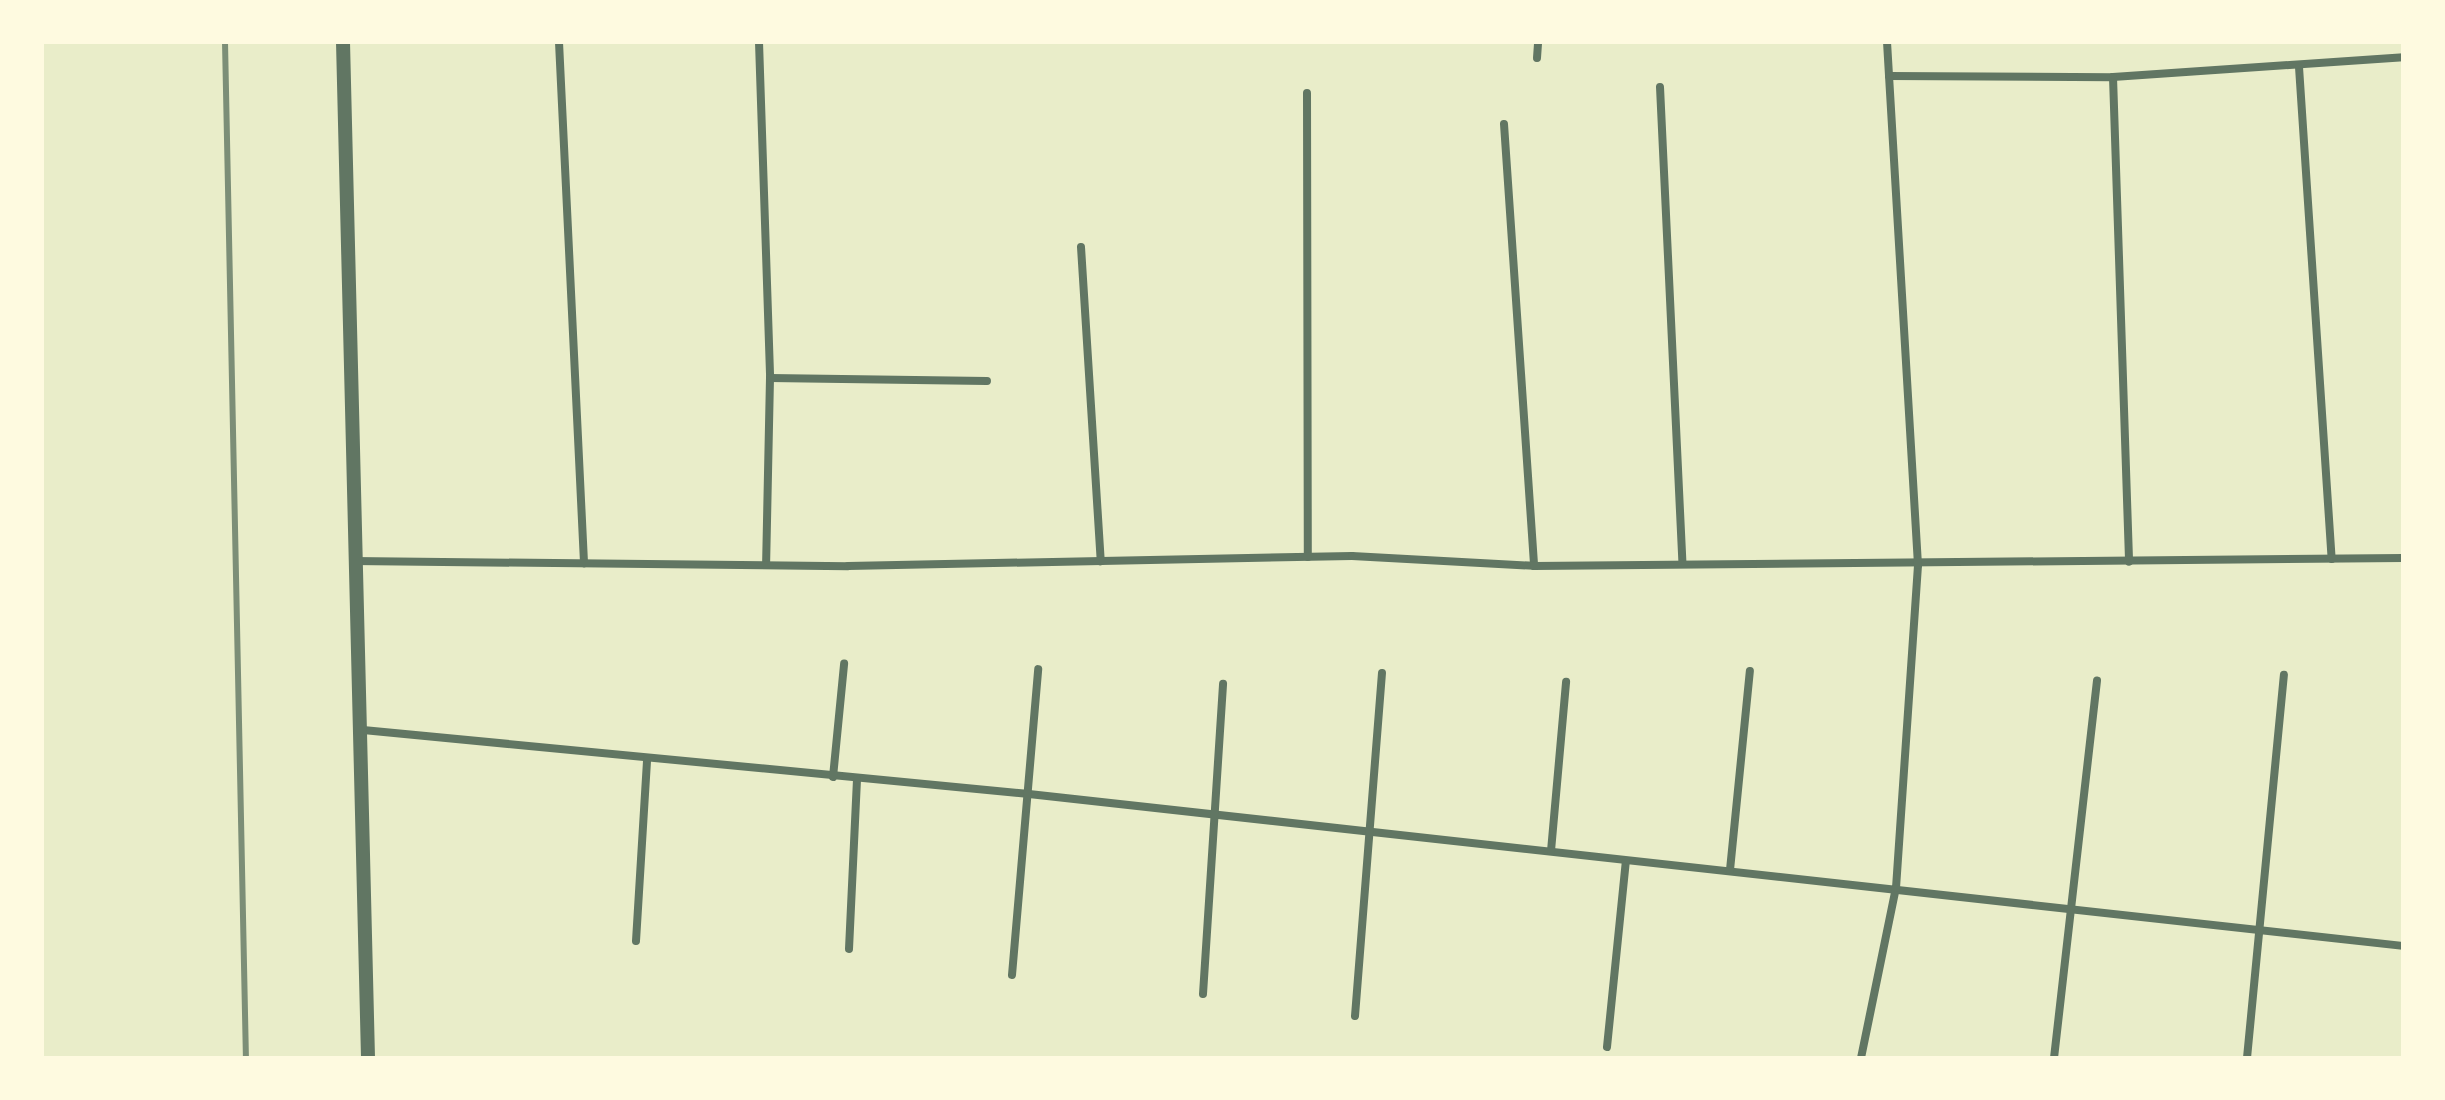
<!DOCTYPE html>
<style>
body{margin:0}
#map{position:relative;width:2445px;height:1100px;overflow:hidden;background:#e9edc9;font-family:"Asap Condensed",sans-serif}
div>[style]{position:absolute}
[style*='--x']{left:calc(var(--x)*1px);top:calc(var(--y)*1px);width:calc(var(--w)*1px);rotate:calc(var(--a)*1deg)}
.minor>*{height:8px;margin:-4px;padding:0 4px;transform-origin:4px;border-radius:4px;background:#617663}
.tertiary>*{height:14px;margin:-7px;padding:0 7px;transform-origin:7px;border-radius:7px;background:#617663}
.rail>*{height:6px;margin:-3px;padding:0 3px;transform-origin:3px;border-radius:3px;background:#7c8e77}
span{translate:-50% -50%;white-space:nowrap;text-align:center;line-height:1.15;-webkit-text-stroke:7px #fefae0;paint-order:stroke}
.frame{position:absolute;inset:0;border:44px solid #fefae0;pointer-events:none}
</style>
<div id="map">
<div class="minor">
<i style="--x:559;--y:42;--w:522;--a:87.25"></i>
<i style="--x:759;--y:42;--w:336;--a:88.1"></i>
<i style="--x:770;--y:378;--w:187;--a:91.2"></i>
<i style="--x:1537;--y:58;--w:16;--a:-86"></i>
<i style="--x:2299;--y:67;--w:493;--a:86.2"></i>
<i style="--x:1889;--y:76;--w:224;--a:0.3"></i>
<i style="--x:2113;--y:77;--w:291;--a:-3.9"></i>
<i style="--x:2113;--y:77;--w:485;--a:88.1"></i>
<i style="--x:1660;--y:87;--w:475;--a:87.3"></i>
<i style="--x:1307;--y:93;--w:464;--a:89.9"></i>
<i style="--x:1504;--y:124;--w:443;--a:86.1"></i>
<i style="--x:1081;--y:247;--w:315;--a:86.4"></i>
<i style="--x:770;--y:378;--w:217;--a:0.8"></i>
<i style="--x:353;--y:561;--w:495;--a:0.6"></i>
<i style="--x:848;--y:566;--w:504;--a:-1.14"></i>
<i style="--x:1352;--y:556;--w:182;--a:3.1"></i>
<i style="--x:1534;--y:566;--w:869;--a:-0.53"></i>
<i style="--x:363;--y:730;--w:669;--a:5.49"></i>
<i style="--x:1029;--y:794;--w:1382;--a:6.31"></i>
<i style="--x:833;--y:777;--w:114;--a:-84.4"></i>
<i style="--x:1551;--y:851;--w:170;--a:-84.9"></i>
<i style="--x:1730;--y:870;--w:200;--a:-84.3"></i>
<i style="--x:636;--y:941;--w:182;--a:-86.5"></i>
<i style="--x:849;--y:949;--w:170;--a:-87.3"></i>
<i style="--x:1012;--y:975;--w:307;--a:-85.1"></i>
<i style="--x:1203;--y:994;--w:311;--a:-86.3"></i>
<i style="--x:1355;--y:1016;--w:344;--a:-85.5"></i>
<i style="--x:1607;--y:1047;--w:187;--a:-84.2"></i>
<i style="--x:1861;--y:1058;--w:174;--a:-78.4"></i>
<i style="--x:1896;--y:888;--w:324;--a:-86.1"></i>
<i style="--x:1918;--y:565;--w:524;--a:-93.39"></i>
<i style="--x:2054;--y:1058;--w:380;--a:-83.5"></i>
<i style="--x:2247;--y:1058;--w:385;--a:-84.5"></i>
</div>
<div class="tertiary">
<i style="--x:343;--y:42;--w:1016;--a:88.59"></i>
</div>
<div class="rail">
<i style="--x:225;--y:42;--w:1016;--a:88.82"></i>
</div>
<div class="frame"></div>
</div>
